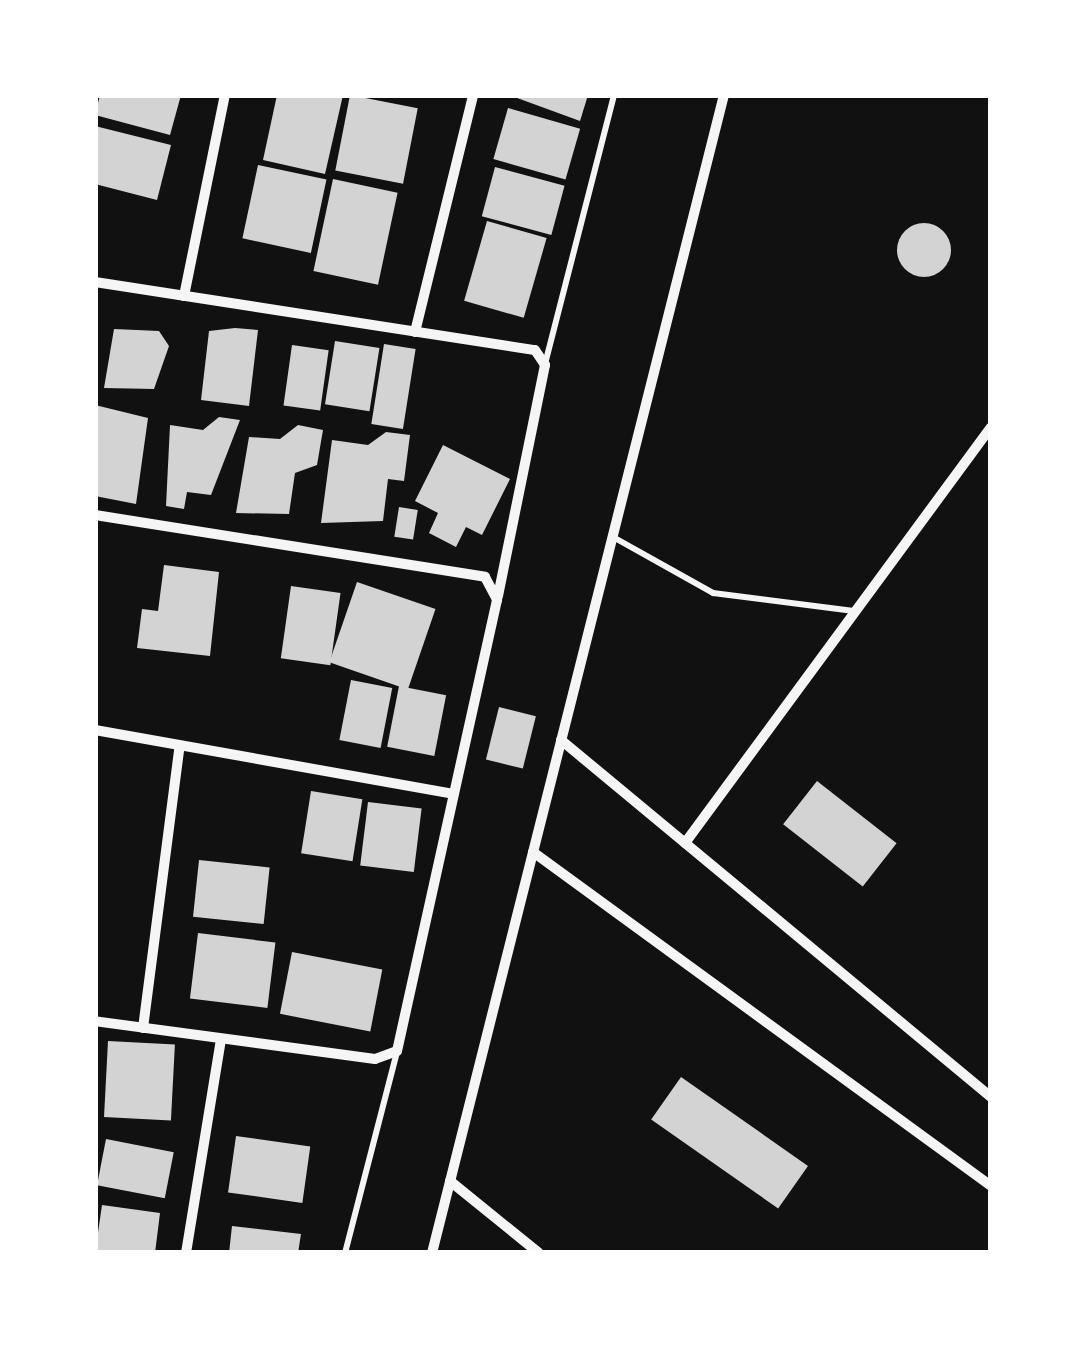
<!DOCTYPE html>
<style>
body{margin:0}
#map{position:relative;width:1086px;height:1348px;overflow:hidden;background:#111;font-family:"PT Sans Narrow",sans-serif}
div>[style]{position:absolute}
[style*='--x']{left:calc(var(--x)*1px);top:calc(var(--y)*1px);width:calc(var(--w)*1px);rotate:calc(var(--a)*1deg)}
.building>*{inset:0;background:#d3d3d3;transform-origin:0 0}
.round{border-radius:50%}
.service>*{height:6px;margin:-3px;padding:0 3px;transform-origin:3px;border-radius:3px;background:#f5f5f5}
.minor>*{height:10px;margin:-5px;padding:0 5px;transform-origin:5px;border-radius:5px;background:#f5f5f5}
span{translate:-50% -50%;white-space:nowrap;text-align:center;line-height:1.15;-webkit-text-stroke:9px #fff;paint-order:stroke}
.frame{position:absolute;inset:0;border:98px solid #fff;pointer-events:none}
</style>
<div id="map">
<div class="building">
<i style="clip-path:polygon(100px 95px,181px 95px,170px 135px,95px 115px)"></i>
<i style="clip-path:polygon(277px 95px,343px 95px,325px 174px,263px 160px)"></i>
<i style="left:350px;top:95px;width:69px;height:77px;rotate:11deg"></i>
<i style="clip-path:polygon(509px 95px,588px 95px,580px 121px)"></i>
<i style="left:508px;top:108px;width:75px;height:53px;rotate:16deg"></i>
<i style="clip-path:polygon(95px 126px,171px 145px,157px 200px,95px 184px)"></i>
<i style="left:258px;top:165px;width:70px;height:75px;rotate:12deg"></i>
<i style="left:495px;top:167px;width:72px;height:51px;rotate:15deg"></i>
<i style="left:333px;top:179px;width:66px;height:94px;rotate:12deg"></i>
<i style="left:487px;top:221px;width:62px;height:83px;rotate:16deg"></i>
<i class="round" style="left:897px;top:223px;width:54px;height:54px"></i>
<i style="clip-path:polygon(235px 328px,258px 330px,249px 406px,201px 400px,209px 331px)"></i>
<i style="clip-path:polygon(114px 329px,159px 331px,169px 346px,154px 389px,104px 388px)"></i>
<i style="left:335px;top:341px;width:45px;height:64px;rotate:9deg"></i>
<i style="left:384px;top:344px;width:32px;height:81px;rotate:9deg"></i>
<i style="left:292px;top:345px;width:37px;height:61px;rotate:8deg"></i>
<i style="clip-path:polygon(95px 405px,148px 418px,136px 504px,95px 496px)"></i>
<i style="clip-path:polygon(219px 417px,240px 420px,211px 495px,187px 492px,184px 509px,166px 506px,170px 425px,203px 430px)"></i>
<i style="clip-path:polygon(298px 425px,323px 430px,317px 465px,295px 473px,289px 514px,236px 513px,249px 437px,280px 439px)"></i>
<i style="clip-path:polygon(386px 432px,410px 435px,404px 481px,388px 479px,383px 521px,321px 523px,332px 440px,368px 445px)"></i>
<i style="clip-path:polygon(443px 445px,510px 479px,482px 535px,466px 527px,456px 547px,429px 533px,438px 513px,415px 501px)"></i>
<i style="left:399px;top:507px;width:19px;height:30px;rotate:9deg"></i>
<i style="clip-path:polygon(164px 565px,219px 572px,210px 656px,137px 648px,142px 609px,158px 611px)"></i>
<i style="left:357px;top:582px;width:83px;height:85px;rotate:19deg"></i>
<i style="left:291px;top:586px;width:50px;height:73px;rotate:8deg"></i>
<i style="left:351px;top:680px;width:42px;height:61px;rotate:11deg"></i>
<i style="left:399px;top:686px;width:48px;height:62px;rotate:11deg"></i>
<i style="left:499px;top:707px;width:38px;height:54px;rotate:14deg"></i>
<i style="left:817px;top:781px;width:101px;height:55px;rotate:38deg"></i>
<i style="left:311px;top:791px;width:52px;height:63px;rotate:9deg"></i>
<i style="left:368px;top:802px;width:54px;height:64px;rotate:7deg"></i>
<i style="left:199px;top:860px;width:71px;height:57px;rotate:6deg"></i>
<i style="left:198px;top:933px;width:78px;height:66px;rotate:7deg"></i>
<i style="left:292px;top:952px;width:92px;height:63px;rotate:11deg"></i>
<i style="left:108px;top:1041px;width:67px;height:76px;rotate:3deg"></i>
<i style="left:681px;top:1077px;width:155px;height:52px;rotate:35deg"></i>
<i style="left:236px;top:1136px;width:75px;height:57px;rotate:8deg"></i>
<i style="left:106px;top:1139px;width:69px;height:47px;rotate:11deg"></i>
<i style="clip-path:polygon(102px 1205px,160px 1213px,155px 1253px,95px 1253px)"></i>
<i style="clip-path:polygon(232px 1226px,301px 1234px,298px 1253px,229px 1253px)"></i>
</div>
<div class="service">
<i style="--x:545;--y:364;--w:278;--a:-75.6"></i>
<i style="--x:613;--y:537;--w:115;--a:29.2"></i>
<i style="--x:713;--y:593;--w:142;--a:7.3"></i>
<i style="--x:345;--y:1253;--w:208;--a:-75.5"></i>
</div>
<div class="minor">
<i style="--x:95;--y:282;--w:445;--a:8.8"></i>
<i style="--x:535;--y:350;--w:18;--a:56"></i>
<i style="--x:545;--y:365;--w:236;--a:101.5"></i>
<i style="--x:184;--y:296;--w:205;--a:-78.5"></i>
<i style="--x:415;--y:332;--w:244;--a:-76.2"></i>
<i style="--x:95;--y:515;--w:395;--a:9"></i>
<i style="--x:485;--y:577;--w:26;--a:62"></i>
<i style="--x:497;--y:600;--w:462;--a:102.5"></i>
<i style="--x:397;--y:1051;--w:23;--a:160"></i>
<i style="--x:375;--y:1059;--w:283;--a:-172.3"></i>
<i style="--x:95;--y:730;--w:364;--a:10.1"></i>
<i style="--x:561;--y:740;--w:559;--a:39.7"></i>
<i style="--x:685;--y:843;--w:516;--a:-53.66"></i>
<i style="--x:533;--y:852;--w:567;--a:36.1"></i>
<i style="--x:143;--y:1028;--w:285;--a:-82.6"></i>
<i style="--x:450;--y:1181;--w:114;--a:39"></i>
<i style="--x:186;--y:1253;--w:217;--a:-80.7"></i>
<i style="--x:432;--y:1253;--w:1194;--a:-75.85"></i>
</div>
<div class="frame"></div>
</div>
